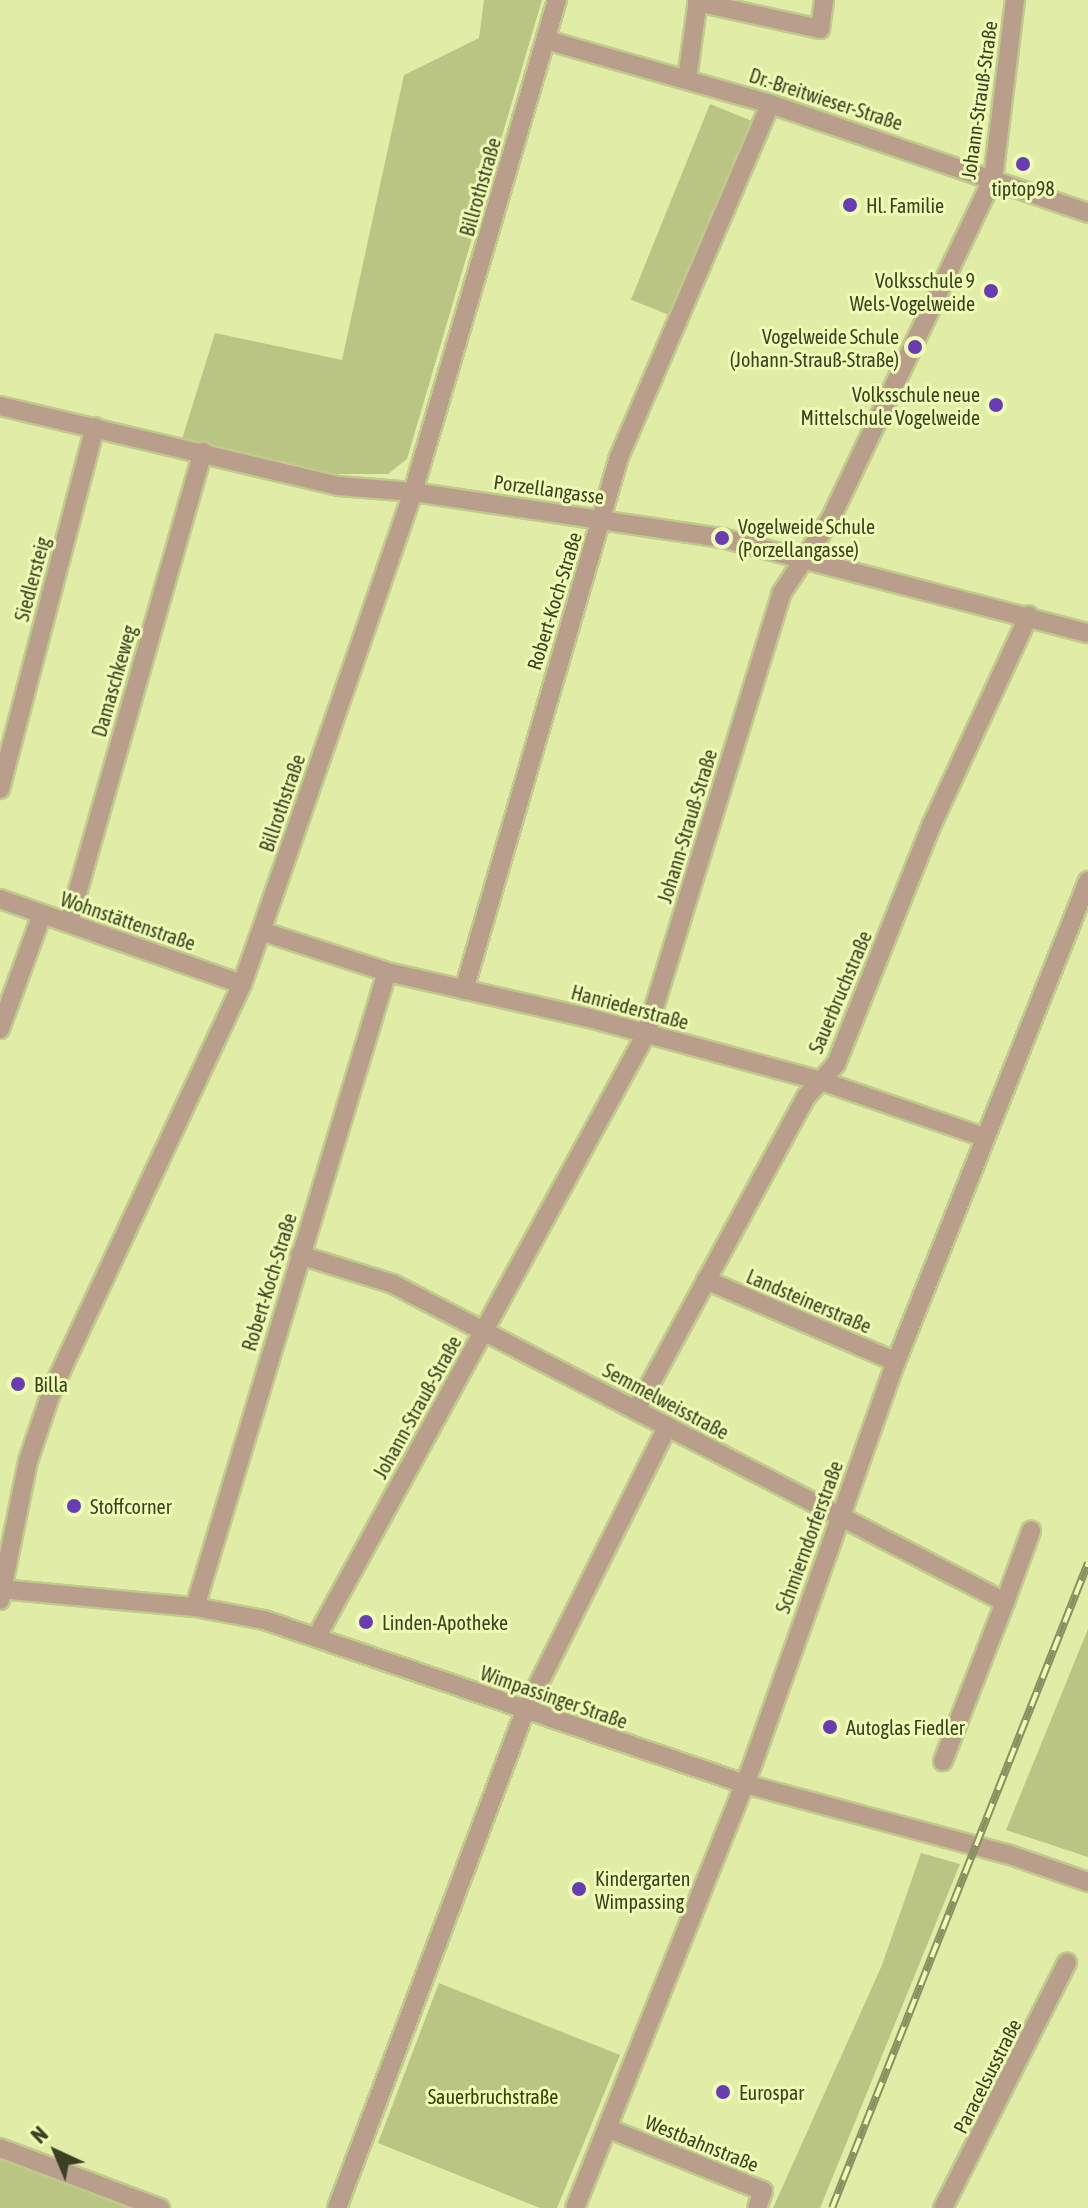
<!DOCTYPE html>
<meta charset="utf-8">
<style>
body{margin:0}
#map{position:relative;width:1088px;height:2208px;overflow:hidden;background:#e1eda7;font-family:"Asap Condensed",sans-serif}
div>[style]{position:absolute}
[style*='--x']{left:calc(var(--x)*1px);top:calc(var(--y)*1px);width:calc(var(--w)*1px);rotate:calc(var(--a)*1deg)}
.green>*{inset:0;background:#bac584;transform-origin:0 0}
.roads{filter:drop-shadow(2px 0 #c0ca8d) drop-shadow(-2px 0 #c0ca8d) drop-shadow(0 2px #c0ca8d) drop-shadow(0 -2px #c0ca8d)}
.minor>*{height:18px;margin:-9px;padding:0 9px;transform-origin:9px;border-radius:9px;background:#b99e8b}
.rail>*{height:8px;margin-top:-4px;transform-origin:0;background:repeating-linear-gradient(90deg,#eefbb4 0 15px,#889161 0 30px);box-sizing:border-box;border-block:2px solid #889161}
.dots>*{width:22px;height:22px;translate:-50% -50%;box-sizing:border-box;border:4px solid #eefbb4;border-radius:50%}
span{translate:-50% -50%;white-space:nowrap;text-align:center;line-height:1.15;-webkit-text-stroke:6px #eefbb4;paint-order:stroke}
.street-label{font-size:20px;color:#3b4023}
.poi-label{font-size:20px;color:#3b4023}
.left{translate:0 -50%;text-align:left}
.right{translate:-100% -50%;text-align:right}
.park-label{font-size:20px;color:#373d06}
.north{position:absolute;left:16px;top:2112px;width:80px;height:80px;-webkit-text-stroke:6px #eefbb4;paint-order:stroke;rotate:316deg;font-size:22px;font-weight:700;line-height:32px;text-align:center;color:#3b4023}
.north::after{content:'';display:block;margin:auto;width:28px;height:36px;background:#3b4023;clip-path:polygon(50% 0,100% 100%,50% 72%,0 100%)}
</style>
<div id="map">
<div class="green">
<i style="clip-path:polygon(484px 0,542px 0,407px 459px,388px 474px,331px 474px,182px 439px,215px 333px,342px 360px,404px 75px,479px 38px)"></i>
<i style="left:710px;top:104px;width:46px;height:211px;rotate:22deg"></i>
<i style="clip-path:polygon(1088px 1629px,1088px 1857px,1006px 1830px)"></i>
<i style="clip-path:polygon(921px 1853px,960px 1864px,820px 2208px,773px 2208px,882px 1965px)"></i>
<i style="clip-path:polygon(439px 1983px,620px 2055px,557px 2208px,540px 2208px,378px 2143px)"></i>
<i style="clip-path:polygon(0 2154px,136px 2208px,0 2208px)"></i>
</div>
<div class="roads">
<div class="minor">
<i style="--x:697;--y:2;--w:126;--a:12.4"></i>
<i style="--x:820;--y:29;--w:29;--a:-82"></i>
<i style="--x:546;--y:40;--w:233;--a:15.9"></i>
<i style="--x:770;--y:104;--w:336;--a:18.9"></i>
<i style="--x:687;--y:79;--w:80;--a:-82.1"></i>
<i style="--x:0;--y:406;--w:348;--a:13.3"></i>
<i style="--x:339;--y:486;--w:74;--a:4.6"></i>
<i style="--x:413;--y:492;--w:312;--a:8.5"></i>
<i style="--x:722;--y:538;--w:378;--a:14.6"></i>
<i style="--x:0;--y:789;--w:374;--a:-75.3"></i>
<i style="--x:0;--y:899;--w:256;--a:19.4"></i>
<i style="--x:69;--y:922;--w:489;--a:-74.1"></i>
<i style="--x:261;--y:931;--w:133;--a:18"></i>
<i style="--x:387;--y:972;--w:207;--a:12.8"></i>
<i style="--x:589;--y:1018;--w:240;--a:15.2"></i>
<i style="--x:821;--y:1081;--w:172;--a:19"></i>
<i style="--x:464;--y:990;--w:555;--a:-73.79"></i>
<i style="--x:619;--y:457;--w:384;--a:-66.8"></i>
<i style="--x:0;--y:1029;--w:122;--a:-69.9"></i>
<i style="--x:300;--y:1255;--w:97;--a:17.3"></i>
<i style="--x:393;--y:1284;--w:690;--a:27.46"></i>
<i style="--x:1005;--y:1602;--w:171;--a:111.3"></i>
<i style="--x:706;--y:1280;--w:207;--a:23.3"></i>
<i style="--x:636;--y:1410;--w:356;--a:-61.5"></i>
<i style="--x:806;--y:1097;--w:45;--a:-47.7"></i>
<i style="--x:836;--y:1064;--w:258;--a:-68.2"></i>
<i style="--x:932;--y:824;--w:230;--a:-65.1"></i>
<i style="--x:0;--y:1589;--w:196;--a:5.3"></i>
<i style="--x:195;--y:1607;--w:70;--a:10.7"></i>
<i style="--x:264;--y:1620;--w:508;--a:18.83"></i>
<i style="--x:745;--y:1784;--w:271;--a:15"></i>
<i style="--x:1007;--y:1854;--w:86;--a:19.1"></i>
<i style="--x:0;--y:1600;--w:142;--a:-78.6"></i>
<i style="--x:28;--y:1461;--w:75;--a:-71.3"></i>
<i style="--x:52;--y:1390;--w:448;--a:-64.9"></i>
<i style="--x:242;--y:984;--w:56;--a:-70.3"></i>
<i style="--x:261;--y:931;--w:465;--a:-70.9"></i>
<i style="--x:413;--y:492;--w:513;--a:-73.69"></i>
<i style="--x:1005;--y:1602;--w:76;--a:-69.9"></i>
<i style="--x:195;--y:1607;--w:663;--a:-73.18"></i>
<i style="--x:317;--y:1636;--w:686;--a:-61.34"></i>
<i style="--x:646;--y:1034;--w:460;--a:-72.9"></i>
<i style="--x:781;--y:594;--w:89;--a:-56.5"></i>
<i style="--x:830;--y:520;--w:378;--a:-64.5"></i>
<i style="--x:993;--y:179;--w:180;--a:-83"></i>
<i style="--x:607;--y:2128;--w:168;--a:22"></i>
<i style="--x:763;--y:2191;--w:18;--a:109"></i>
<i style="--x:0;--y:2148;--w:171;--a:20.6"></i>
<i style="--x:337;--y:2208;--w:531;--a:-69.28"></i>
<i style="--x:525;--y:1711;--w:318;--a:-63.4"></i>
<i style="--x:575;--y:2208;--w:482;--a:-68.2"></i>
<i style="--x:754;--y:1760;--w:423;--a:-70.4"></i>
<i style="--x:896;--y:1362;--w:518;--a:-68.24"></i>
<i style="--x:943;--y:2208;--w:275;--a:-63.2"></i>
</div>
</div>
<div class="rail">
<i style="--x:832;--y:2208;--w:694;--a:-68.35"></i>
</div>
<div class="dots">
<i style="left:1023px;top:164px;background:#6a3cb4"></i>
<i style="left:850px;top:205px;background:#6a3cb4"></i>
<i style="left:991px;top:291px;background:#6a3cb4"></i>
<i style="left:915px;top:347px;background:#6a3cb4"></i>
<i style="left:996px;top:405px;background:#6a3cb4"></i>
<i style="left:722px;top:538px;background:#6a3cb4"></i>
<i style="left:18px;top:1384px;background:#6a3cb4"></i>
<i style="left:74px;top:1506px;background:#6a3cb4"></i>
<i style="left:366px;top:1622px;background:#6a3cb4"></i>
<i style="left:830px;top:1727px;background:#6a3cb4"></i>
<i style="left:579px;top:1889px;background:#6a3cb4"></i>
<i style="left:723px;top:2092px;background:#6a3cb4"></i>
</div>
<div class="street-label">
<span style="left:826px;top:99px;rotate:18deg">Dr.-Breitwieser-Straße</span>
<span style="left:979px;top:100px;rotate:-82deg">Johann-Strauß-Straße</span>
<span style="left:480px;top:187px;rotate:-74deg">Billrothstraße</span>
<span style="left:549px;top:489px;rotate:8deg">Porzellangasse</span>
<span style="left:32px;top:579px;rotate:-75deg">Siedlersteig</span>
<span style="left:554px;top:601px;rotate:-73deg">Robert-Koch-Straße</span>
<span style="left:114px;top:681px;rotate:-74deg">Damaschkeweg</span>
<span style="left:282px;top:803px;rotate:-71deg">Billrothstraße</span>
<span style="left:687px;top:826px;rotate:-73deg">Johann-Strauß-Straße</span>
<span style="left:128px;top:921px;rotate:19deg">Wohnstättenstraße</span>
<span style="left:840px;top:992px;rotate:-67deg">Sauerbruchstraße</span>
<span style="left:630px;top:1007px;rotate:15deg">Hanriederstraße</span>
<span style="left:269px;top:1282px;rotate:-73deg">Robert-Koch-Straße</span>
<span style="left:809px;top:1301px;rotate:23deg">Landsteinerstraße</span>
<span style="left:666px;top:1401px;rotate:28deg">Semmelweisstraße</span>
<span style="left:417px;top:1407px;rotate:-61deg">Johann-Strauß-Straße</span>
<span style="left:809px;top:1537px;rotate:-70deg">Schmierndorferstraße</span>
<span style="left:554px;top:1697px;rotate:19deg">Wimpassinger Straße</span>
<span style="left:987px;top:2076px;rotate:-63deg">Paracelsusstraße</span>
<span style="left:702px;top:2143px;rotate:22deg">Westbahnstraße</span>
</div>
<div class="poi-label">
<span style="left:1023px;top:188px">tiptop98</span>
<span class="left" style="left:866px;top:205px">Hl. Familie</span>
<span class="right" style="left:975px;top:292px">Volksschule 9<br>Wels-Vogelweide</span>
<span class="right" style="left:899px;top:348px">Vogelweide Schule<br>(Johann-Strauß-Straße)</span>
<span class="right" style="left:980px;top:406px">Volksschule neue<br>Mittelschule Vogelweide</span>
<span class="left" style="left:738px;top:538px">Vogelweide Schule<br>(Porzellangasse)</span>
<span class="left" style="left:34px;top:1384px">Billa</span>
<span class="left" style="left:90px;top:1506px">Stoffcorner</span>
<span class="left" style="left:382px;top:1622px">Linden-Apotheke</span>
<span class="left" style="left:846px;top:1727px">Autoglas Fiedler</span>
<span class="left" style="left:595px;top:1890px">Kindergarten<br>Wimpassing</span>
<span class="left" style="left:739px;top:2092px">Eurospar</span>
</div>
<div class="park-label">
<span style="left:493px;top:2096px">Sauerbruchstraße</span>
</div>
<div class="north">N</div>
</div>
